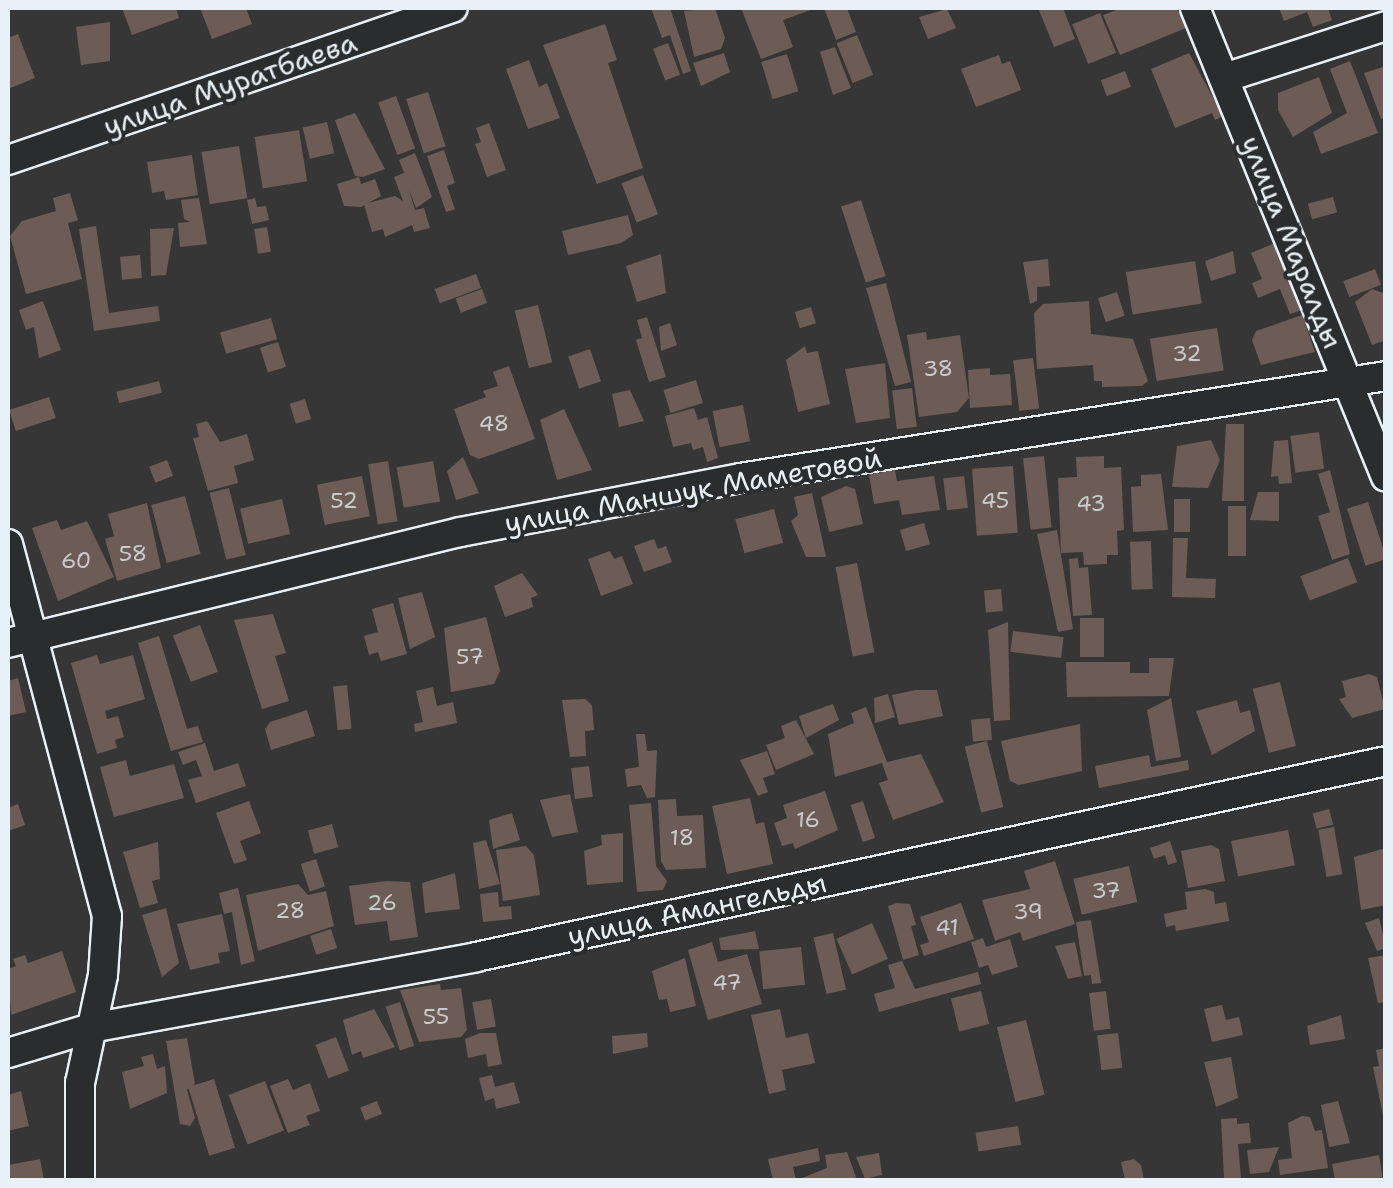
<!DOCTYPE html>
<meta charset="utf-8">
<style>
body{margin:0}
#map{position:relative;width:1393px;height:1188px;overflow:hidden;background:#373636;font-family:"Shantell Sans",sans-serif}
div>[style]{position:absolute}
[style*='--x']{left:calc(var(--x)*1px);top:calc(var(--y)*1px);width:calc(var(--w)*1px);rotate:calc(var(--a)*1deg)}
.building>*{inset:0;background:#6c5c55;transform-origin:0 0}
.roads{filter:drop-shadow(2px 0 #e8f1f8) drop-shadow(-2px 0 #e8f1f8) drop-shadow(0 2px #e8f1f8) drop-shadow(0 -2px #e8f1f8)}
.minor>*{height:28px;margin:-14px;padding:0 14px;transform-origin:14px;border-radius:14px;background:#2a2d2e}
span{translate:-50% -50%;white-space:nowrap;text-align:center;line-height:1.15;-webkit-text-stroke:8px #2a2d2e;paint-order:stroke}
.number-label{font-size:22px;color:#c9cccf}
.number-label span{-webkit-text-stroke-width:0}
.street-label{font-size:28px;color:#e8f1f8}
.frame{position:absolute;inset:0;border:10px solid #e8f1f8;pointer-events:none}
</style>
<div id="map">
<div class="building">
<i style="clip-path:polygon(122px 8px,176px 8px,179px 18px,132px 35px)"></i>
<i style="clip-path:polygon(200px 8px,246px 8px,252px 24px,212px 39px)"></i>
<i style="clip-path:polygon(651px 8px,670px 8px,691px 71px,683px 74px,670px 35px,662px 38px)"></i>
<i style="clip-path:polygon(715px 8px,725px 38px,721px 49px,694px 57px,684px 11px)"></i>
<i style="clip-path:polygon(741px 8px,816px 8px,783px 20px,793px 47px,761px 59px)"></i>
<i style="clip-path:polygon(824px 8px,847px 8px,856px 32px,836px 40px)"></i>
<i style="clip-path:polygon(1038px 8px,1063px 8px,1075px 39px,1054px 47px)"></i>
<i style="clip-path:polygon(1122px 8px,1177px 8px,1186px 28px,1120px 55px,1103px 15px)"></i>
<i style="clip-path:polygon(1279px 8px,1328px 8px,1332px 20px,1313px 27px,1307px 12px,1284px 21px)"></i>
<i style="clip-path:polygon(947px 9px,956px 28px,928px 39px,919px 17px)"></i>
<i style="left:1100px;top:13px;width:43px;height:30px;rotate:68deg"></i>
<i style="clip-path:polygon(110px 22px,110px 61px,81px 65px,76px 27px)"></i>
<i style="clip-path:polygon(605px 24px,617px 60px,608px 63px,643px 168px,597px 184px,543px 45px)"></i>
<i style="clip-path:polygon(18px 34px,35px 78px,8px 89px,8px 38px)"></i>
<i style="left:857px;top:35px;width:43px;height:22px;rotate:68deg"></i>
<i style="left:668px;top:43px;width:34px;height:16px;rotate:69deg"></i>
<i style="clip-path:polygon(835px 47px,851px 88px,833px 95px,820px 52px)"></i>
<i style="clip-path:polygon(724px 53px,730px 72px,701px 86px,693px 63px)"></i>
<i style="clip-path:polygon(1189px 53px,1223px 116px,1215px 120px,1212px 113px,1175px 128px,1151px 69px)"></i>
<i style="left:787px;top:54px;width:39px;height:27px;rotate:73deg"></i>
<i style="clip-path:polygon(999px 55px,1002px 64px,1010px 61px,1021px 90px,976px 107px,961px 69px)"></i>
<i style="clip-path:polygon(529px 60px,539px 87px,547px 83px,560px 118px,528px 129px,506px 69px)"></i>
<i style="clip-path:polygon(1350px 61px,1378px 133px,1321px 154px,1313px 132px,1347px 113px,1330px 69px)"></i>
<i style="clip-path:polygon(1386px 66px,1386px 117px,1381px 119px,1364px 73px)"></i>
<i style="left:1125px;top:71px;width:17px;height:26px;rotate:69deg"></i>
<i style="clip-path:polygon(1319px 77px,1332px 113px,1293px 137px,1278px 110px,1278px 93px)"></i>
<i style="left:428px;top:92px;width:57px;height:23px;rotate:72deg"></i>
<i style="left:396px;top:96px;width:56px;height:19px;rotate:70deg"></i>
<i style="clip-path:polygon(355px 113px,385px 169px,363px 177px,355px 176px,335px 120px)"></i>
<i style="left:327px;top:122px;width:32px;height:25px;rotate:77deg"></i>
<i style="clip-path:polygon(489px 123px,506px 170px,487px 177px,475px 144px,481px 142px,476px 128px)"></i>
<i style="left:299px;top:130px;width:52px;height:45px;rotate:81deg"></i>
<i style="left:239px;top:146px;width:53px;height:38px;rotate:81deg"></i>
<i style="clip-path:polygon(444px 150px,455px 183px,447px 186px,455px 209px,446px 212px,427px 156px)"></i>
<i style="clip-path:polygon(415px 153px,432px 197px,416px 208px,409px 190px,415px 210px,424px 208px,430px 228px,414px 232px,412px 225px,385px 237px,383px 229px,372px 232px,364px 204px,395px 196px,403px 201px,394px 177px,404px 173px,399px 160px)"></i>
<i style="clip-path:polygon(192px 155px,198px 195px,166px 200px,164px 191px,152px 193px,147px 162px)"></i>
<i style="left:643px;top:175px;width:42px;height:23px;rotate:69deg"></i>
<i style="clip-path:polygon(359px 177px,361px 184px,375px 179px,381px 196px,361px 207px,344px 206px,337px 184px)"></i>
<i style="clip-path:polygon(70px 193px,78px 220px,68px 223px,82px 279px,26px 294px,10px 236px,22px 221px,56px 211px,53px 198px)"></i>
<i style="left:1333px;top:197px;width:16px;height:26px;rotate:75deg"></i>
<i style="clip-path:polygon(199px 198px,207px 244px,180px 247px,178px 223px,190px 222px,184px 219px,181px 200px)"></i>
<i style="clip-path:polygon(255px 198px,257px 207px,266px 206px,269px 220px,252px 224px,247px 200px)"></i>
<i style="left:861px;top:200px;width:80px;height:21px;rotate:72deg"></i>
<i style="clip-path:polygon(628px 215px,633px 235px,621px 243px,568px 255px,562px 231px)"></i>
<i style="clip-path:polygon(96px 226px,109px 313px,158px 306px,160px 321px,94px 331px,79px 229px)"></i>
<i style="left:267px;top:227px;width:25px;height:13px;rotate:81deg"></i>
<i style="clip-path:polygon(174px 228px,166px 275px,151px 276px,150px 229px)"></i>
<i style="clip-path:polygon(1275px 243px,1302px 310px,1290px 314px,1280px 289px,1258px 298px,1252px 283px,1262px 279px,1251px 253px)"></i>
<i style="clip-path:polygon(1233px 251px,1236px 273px,1211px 281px,1205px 261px)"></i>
<i style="clip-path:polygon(661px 254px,666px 293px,637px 302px,626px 266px)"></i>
<i style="left:140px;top:255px;width:23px;height:20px;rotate:85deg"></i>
<i style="clip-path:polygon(1048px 259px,1050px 286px,1037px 287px,1037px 301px,1030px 304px,1023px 262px)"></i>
<i style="left:1195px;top:261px;width:43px;height:70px;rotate:81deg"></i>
<i style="left:1375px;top:269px;width:17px;height:34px;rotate:69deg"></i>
<i style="left:476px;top:274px;width:15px;height:44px;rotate:70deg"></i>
<i style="clip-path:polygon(886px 283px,911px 382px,895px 386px,866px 288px)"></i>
<i style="left:482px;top:289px;width:15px;height:28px;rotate:70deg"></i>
<i style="clip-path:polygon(1372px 289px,1386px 294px,1386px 340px,1372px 345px,1355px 302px)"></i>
<i style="left:1117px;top:292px;width:25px;height:20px;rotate:72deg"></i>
<i style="clip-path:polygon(43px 301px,61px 350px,39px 358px,34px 327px,26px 330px,19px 310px)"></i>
<i style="clip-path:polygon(1089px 301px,1091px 334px,1133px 339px,1148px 381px,1142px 386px,1102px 387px,1102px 381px,1094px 381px,1093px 365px,1037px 369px,1034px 313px,1043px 304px)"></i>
<i style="left:538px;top:305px;width:59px;height:24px;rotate:76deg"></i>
<i style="left:811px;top:307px;width:17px;height:17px;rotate:73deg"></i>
<i style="clip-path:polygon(1302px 315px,1315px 352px,1261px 365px,1252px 340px,1256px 331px)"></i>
<i style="clip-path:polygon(647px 317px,666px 377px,649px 382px,636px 340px,642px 338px,637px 320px)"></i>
<i style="left:271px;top:318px;width:22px;height:53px;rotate:74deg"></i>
<i style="clip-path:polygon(670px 323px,677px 345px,661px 351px,659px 327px)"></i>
<i style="left:1217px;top:328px;width:43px;height:68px;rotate:81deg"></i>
<i style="clip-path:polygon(926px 332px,927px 340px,960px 335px,969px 398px,957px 412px,919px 417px,907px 335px)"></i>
<i style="left:278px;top:342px;width:26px;height:19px;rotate:72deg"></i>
<i style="clip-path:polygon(805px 346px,807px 353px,818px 351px,830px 404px,798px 412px,786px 360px)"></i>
<i style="left:590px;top:349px;width:34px;height:23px;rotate:71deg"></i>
<i style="left:1033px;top:358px;width:51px;height:20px;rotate:83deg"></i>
<i style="clip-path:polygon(885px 363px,890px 418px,856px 423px,845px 369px)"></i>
<i style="clip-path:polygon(509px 366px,535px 439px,479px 459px,470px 455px,454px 409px,486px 397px,483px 391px,498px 386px,493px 372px)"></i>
<i style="clip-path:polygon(990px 368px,990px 375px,1010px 374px,1012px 405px,970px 408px,968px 370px)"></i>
<i style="left:696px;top:380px;width:24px;height:34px;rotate:73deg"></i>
<i style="left:159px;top:381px;width:12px;height:44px;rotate:76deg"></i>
<i style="left:912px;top:388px;width:39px;height:20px;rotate:83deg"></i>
<i style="clip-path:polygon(630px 390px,644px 421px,619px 427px,612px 394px)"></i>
<i style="left:49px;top:397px;width:22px;height:42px;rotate:72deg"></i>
<i style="left:305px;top:399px;width:21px;height:16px;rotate:73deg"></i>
<i style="left:743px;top:405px;width:37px;height:31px;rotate:79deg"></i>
<i style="clip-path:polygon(694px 408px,698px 420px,707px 417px,718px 458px,707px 462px,703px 447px,693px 450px,691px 443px,673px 447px,665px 416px)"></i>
<i style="clip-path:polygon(564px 409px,592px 470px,557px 480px,540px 420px)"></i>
<i style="clip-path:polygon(207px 421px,220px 442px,247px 434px,254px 460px,234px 466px,238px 483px,208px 491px,193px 438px,199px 437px,196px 424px)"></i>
<i style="clip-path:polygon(1226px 424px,1244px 424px,1244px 501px,1222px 501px)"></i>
<i style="left:1319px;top:432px;width:37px;height:29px;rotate:82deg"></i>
<i style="clip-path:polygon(1211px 440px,1220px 460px,1208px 488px,1172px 487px,1177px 446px)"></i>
<i style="clip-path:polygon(1288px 440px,1292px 483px,1279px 484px,1278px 476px,1271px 477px,1274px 441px)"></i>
<i style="left:1044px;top:456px;width:72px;height:21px;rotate:84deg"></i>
<i style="clip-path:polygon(1104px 456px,1104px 468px,1121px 467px,1124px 530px,1117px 531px,1118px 555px,1107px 555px,1107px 564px,1084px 565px,1083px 552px,1061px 553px,1058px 478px,1077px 477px,1076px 457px)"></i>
<i style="clip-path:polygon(463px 457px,479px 493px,456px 500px,447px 471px)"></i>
<i style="left:167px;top:460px;width:17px;height:19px;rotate:69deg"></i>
<i style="left:388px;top:461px;width:61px;height:20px;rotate:81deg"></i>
<i style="left:433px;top:461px;width:41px;height:37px;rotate:80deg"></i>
<i style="left:1013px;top:466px;width:67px;height:41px;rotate:86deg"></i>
<i style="clip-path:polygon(895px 470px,897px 481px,934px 476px,940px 510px,902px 515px,899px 500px,874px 504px,869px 474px)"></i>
<i style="clip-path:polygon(1330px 470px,1350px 554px,1332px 560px,1318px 516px,1330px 512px,1318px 474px)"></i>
<i style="clip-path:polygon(1161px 474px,1168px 530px,1133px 532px,1131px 487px,1141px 486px,1141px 475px)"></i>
<i style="left:362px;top:476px;width:41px;height:46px;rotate:79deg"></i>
<i style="left:964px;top:476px;width:32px;height:21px;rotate:83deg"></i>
<i style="clip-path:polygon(846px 486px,855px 489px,863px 524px,829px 532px,821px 497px)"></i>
<i style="left:229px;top:488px;width:69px;height:20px;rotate:76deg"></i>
<i style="clip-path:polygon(1258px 492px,1279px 492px,1279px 521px,1250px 520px)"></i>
<i style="clip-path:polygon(812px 493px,826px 557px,806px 557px,791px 521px,798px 515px,794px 497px)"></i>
<i style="left:185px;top:496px;width:60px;height:35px;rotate:75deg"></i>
<i style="left:282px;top:499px;width:36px;height:43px;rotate:77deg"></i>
<i style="left:1174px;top:499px;width:16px;height:33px"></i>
<i style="left:1368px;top:502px;width:60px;height:22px;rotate:72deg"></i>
<i style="clip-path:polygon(147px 503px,161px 568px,117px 581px,105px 539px,114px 536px,108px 514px)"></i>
<i style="left:1228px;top:506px;width:18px;height:50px"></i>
<i style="left:774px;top:509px;width:35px;height:40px;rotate:75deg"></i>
<i style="clip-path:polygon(57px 520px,61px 530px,87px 521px,114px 577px,58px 601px,32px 528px)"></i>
<i style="left:924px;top:523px;width:22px;height:25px;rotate:74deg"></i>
<i style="clip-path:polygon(1057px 530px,1073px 629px,1058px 632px,1037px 534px)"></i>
<i style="clip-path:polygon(1173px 538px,1188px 538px,1186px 578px,1216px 579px,1215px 598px,1172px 597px)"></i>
<i style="clip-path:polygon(654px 539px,658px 549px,666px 546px,672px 562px,644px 572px,634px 546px)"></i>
<i style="left:1151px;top:541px;width:48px;height:21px;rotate:88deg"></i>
<i style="clip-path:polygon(610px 551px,614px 559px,622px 556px,633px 584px,601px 596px,588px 559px)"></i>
<i style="clip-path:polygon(1078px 558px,1079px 568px,1088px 567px,1092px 615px,1073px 616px,1069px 559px)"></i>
<i style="left:1348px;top:558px;width:26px;height:51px;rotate:69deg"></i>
<i style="left:857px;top:563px;width:91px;height:22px;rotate:79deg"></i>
<i style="clip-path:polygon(522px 573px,538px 595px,531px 598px,533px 607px,505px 617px,494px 586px)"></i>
<i style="left:1001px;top:589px;width:22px;height:17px;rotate:85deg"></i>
<i style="clip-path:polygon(422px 592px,435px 637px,410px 649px,398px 598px)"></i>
<i style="clip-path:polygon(393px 603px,407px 654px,381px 661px,378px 652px,369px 655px,364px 636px,378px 632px,372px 609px)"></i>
<i style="clip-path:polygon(273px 614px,286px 653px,275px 656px,289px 701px,262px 709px,234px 620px)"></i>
<i style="clip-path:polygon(486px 617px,500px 671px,494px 684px,451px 692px,444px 628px)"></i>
<i style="left:1080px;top:618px;width:24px;height:39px"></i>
<i style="clip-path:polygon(1008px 622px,1010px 720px,994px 721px,988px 630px)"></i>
<i style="left:200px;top:625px;width:50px;height:29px;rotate:69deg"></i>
<i style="left:1013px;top:631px;width:51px;height:21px;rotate:7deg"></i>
<i style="clip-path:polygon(159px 636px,187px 729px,198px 726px,203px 742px,171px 751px,138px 643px)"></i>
<i style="clip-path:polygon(97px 655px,100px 664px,133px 655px,145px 699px,105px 711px,107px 719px,118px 716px,124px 737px,115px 740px,117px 748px,97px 754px,71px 663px)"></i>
<i style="clip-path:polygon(1149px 658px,1174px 658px,1169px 696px,1067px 697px,1066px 662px,1130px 662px,1130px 673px,1149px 673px)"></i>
<i style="clip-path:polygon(1369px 674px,1377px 677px,1385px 709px,1352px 718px,1339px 699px,1346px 697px,1342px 681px)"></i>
<i style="clip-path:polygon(18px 678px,26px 712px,8px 716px,8px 681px)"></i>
<i style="left:1280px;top:682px;width:66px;height:28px;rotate:76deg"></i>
<i style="left:347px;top:685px;width:44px;height:14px;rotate:84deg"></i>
<i style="clip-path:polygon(433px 687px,437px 706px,453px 702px,457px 723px,415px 732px,414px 724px,423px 722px,416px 691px)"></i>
<i style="clip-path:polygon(916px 690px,937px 690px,943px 716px,899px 725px,892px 695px)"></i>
<i style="clip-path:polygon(888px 694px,895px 717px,875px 723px,874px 698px)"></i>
<i style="clip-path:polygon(1171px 698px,1181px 757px,1156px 761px,1147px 710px)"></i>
<i style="clip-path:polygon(585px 699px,592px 705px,594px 730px,585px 731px,586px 756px,570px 757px,562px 700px)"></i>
<i style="clip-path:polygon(1237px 700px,1240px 713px,1250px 710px,1255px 731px,1212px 755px,1196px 711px)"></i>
<i style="clip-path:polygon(833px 704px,839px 720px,806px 738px,799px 716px)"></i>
<i style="clip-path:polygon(866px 707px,887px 762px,921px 754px,944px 802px,893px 820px,879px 783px,888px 780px,882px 763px,835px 777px,828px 734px,854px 723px,851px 713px)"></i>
<i style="clip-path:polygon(307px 710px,315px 736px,271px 750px,265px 729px,270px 722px)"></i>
<i style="left:990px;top:718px;width:22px;height:19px;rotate:85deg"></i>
<i style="clip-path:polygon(796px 720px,814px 754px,776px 770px,766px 745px,785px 738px,781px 726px)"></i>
<i style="clip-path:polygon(1080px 724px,1082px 771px,1019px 785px,1010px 781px,1001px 741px)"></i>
<i style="clip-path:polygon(636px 734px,645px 734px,647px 751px,657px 750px,655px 797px,647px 798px,641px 785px,627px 787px,625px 769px,639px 767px)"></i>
<i style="left:987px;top:741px;width:68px;height:23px;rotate:76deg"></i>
<i style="clip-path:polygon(205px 743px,214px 771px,238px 763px,246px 786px,196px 803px,188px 780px,202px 776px,196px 760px,183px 765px,178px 752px)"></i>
<i style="clip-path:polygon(767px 751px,775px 774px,763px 778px,768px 792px,758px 796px,740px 760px)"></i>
<i style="clip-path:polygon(1149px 755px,1151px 767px,1188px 760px,1189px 770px,1099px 788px,1095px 766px)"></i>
<i style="clip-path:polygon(126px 760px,130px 776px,174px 764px,184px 798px,114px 817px,100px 767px)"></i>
<i style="left:589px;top:766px;width:31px;height:18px;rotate:83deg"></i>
<i style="clip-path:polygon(825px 791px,838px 830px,795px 849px,793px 843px,782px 846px,774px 823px,787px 818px,783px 805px)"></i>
<i style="clip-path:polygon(570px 794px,578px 832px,552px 837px,540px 800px)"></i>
<i style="clip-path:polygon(750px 798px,756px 824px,764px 822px,773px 864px,727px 874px,712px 806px)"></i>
<i style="clip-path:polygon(676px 799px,677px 816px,703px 815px,706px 868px,666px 870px,661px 861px,658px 800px)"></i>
<i style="clip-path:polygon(249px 801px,261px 833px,240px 841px,247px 860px,234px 864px,216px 813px)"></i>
<i style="left:863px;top:801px;width:39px;height:13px;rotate:72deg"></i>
<i style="clip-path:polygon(651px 803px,656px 866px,667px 881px,663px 890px,637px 892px,629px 805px)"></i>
<i style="clip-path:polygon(18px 804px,25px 825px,8px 831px,8px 808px)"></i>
<i style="left:1329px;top:809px;width:16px;height:17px;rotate:75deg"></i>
<i style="clip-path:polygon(512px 813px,520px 840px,493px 849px,489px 820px)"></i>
<i style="left:332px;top:824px;width:24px;height:25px;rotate:75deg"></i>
<i style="left:1334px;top:827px;width:48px;height:16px;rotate:80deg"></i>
<i style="left:1288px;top:830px;width:36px;height:58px;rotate:79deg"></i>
<i style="clip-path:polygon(623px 833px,623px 882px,587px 885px,584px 851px,602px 845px,601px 835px)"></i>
<i style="clip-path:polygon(486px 840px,500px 884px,479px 889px,473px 843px)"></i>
<i style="clip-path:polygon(1170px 841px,1177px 862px,1168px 865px,1165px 855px,1154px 859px,1150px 848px)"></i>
<i style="clip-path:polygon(158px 842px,160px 879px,152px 881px,158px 903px,140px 908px,123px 852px)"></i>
<i style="clip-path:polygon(1211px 845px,1219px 849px,1225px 881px,1188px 888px,1181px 851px)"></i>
<i style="clip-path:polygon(526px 846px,534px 855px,540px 895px,503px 901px,496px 850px)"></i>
<i style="clip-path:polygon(1386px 848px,1386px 905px,1361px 910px,1354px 857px)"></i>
<i style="left:316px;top:859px;width:29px;height:16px;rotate:72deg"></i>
<i style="clip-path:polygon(1055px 861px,1075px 924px,1023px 941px,1020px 932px,995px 941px,982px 900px,1030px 889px,1024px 871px)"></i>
<i style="left:1129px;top:866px;width:37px;height:57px;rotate:77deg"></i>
<i style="clip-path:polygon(455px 873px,460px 909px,425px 913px,422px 883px)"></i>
<i style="clip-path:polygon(386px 881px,410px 882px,418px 937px,390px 941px,387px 921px,355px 925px,349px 886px)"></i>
<i style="clip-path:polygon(298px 884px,308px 895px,326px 891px,334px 926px,258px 951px,246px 895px)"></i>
<i style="clip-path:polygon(238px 888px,255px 961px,241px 965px,232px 912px,224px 914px,219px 893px)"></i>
<i style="clip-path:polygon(1205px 889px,1214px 892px,1215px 904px,1226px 902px,1229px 921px,1176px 931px,1175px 925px,1166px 927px,1164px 914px,1187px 909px,1185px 892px)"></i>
<i style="clip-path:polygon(498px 892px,499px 907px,511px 906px,512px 919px,483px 922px,480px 894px)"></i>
<i style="clip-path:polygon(897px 903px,910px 904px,916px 925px,911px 926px,919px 955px,903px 960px,888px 906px)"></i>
<i style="clip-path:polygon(961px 903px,974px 939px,924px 956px,920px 945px,929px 942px,920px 917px)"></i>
<i style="clip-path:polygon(166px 908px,179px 963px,162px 977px,142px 915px)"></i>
<i style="clip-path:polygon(222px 914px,230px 951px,218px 953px,220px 963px,190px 970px,177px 924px)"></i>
<i style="clip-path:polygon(1379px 918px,1386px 948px,1377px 951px,1365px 923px)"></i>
<i style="clip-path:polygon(1091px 920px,1101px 983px,1092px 984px,1091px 975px,1084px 976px,1076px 922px)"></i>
<i style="left:872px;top:923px;width:39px;height:39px;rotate:66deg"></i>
<i style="left:331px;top:929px;width:20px;height:22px;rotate:72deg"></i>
<i style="clip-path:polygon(755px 931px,759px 949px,721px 950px,719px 938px)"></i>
<i style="left:833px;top:933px;width:58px;height:20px;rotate:77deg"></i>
<i style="clip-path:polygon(983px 938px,986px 947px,1010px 939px,1018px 967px,992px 975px,988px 965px,979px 968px,971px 942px)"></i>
<i style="clip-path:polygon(712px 942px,718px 962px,747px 954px,762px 1004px,708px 1020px,688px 950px)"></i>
<i style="clip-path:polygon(1075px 942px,1082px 976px,1068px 979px,1055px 946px)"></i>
<i style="left:801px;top:947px;width:38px;height:42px;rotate:84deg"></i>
<i style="clip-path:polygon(62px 951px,76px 992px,11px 1015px,8px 969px,16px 966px,13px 959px,25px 955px,28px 963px)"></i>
<i style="clip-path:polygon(1386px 955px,1386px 1002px,1378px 1003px,1368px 958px)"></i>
<i style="clip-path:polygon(685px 958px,696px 1006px,670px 1012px,667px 999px,659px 1000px,652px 971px)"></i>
<i style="clip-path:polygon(902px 961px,915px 989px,978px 972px,981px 984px,879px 1012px,874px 994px,895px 988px,888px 965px)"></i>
<i style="clip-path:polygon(440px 984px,441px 990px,461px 988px,467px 1030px,461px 1037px,419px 1042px,400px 990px)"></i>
<i style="left:981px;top:991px;width:34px;height:31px;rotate:76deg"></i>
<i style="left:1106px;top:991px;width:38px;height:17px;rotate:83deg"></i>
<i style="left:491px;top:999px;width:28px;height:19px;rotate:80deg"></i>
<i style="left:400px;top:1002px;width:46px;height:15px;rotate:72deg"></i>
<i style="clip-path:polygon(1222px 1005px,1226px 1020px,1239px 1017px,1243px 1035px,1212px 1042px,1204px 1009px)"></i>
<i style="clip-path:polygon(374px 1009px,395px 1047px,363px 1058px,361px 1051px,352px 1055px,343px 1020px)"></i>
<i style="clip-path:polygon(780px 1009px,786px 1038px,808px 1033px,815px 1063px,782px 1070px,786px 1090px,769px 1094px,751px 1015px)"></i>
<i style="clip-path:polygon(1341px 1015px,1345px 1039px,1310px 1045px,1307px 1026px)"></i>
<i style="left:1026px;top:1020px;width:77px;height:30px;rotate:76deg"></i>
<i style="clip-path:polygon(480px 1033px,496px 1033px,502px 1064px,488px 1067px,486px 1054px,468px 1058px,465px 1039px)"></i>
<i style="clip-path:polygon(647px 1033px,648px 1047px,613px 1054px,612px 1036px)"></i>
<i style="left:1118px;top:1033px;width:35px;height:21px;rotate:83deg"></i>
<i style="left:336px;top:1037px;width:36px;height:22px;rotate:69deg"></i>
<i style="clip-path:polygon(187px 1038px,195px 1084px,187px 1090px,195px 1118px,190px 1126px,180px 1124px,166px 1041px)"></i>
<i style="clip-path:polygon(1386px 1048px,1386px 1120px,1384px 1120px,1373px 1067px,1379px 1066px,1376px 1050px)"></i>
<i style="clip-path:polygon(153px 1054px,157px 1069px,165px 1066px,167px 1093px,130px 1109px,122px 1072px,144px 1066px,141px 1057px)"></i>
<i style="clip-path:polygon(1231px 1057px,1238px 1098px,1216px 1107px,1204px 1062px)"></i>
<i style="clip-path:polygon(492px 1075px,495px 1087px,514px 1082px,520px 1103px,496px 1109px,494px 1098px,485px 1101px,479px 1078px)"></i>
<i style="left:214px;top:1079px;width:72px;height:27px;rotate:73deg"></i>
<i style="clip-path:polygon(288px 1079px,293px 1090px,310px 1083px,320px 1111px,306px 1116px,310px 1125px,288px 1133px,270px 1086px)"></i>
<i style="left:265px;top:1081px;width:53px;height:39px;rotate:69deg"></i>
<i style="clip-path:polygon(21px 1091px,29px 1126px,8px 1131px,8px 1095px)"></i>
<i style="left:377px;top:1101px;width:14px;height:18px;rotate:69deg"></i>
<i style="clip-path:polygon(1338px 1101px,1350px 1143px,1329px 1147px,1321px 1105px)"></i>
<i style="clip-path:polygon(1302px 1116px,1310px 1117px,1315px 1131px,1322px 1130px,1328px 1168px,1280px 1175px,1278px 1160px,1292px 1158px,1288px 1123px)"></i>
<i style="clip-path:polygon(1237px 1118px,1237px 1124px,1249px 1123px,1251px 1143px,1238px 1144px,1241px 1178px,1224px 1179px,1221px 1119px)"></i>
<i style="left:1018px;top:1126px;width:19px;height:43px;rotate:81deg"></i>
<i style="clip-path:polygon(1279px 1147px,1269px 1172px,1250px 1174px,1247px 1150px)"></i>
<i style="clip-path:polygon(818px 1148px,820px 1161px,793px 1167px,796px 1180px,773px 1180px,768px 1159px)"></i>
<i style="clip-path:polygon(847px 1152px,857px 1180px,797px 1180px,827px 1168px,825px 1155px)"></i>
<i style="clip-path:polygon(879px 1153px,882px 1175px,865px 1179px,856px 1157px)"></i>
<i style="clip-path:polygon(1379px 1155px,1383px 1180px,1335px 1180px,1332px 1164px)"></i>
<i style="clip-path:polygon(40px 1159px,44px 1180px,8px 1180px,8px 1165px)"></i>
<i style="clip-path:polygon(1134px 1159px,1141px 1165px,1144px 1180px,1125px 1180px,1121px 1162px)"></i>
</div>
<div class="roads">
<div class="minor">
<i style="--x:1195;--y:8;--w:506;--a:67.84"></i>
<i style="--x:1224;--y:78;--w:170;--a:-17.8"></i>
<i style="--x:8;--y:160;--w:470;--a:-18.9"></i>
<i style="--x:8;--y:544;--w:385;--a:75.1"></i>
<i style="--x:107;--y:916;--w:59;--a:93.9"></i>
<i style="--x:103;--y:975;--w:110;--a:102"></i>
<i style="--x:80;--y:1083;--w:97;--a:90"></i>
<i style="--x:8;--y:643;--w:465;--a:-13.8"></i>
<i style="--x:460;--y:532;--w:285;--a:-10.9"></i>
<i style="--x:740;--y:478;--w:654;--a:-8.97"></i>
<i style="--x:8;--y:1053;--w:87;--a:-16.8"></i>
<i style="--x:91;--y:1028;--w:391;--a:-10.4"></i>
<i style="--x:476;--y:957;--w:931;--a:-12.15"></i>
</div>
</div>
<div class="number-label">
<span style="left:1187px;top:354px">32</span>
<span style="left:938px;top:369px">38</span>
<span style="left:494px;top:424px">48</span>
<span style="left:344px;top:501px">52</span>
<span style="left:995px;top:501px">45</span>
<span style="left:1091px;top:504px">43</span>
<span style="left:133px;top:554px">58</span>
<span style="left:76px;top:561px">60</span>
<span style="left:470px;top:657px">57</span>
<span style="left:808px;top:820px">16</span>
<span style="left:682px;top:838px">18</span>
<span style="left:1106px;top:891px">37</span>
<span style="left:382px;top:903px">26</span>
<span style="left:290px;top:911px">28</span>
<span style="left:1028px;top:912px">39</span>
<span style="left:947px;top:928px">41</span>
<span style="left:727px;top:983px">47</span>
<span style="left:436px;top:1017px">55</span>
</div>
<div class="street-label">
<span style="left:230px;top:84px;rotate:-19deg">улица Муратбаева</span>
<span style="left:1292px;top:242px;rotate:68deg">улица Маралды</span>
<span style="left:693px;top:490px;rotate:-10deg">улица Маншук Маметовой</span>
<span style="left:697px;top:909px;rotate:-12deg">улица Амангельды</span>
</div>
<div class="frame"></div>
</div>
